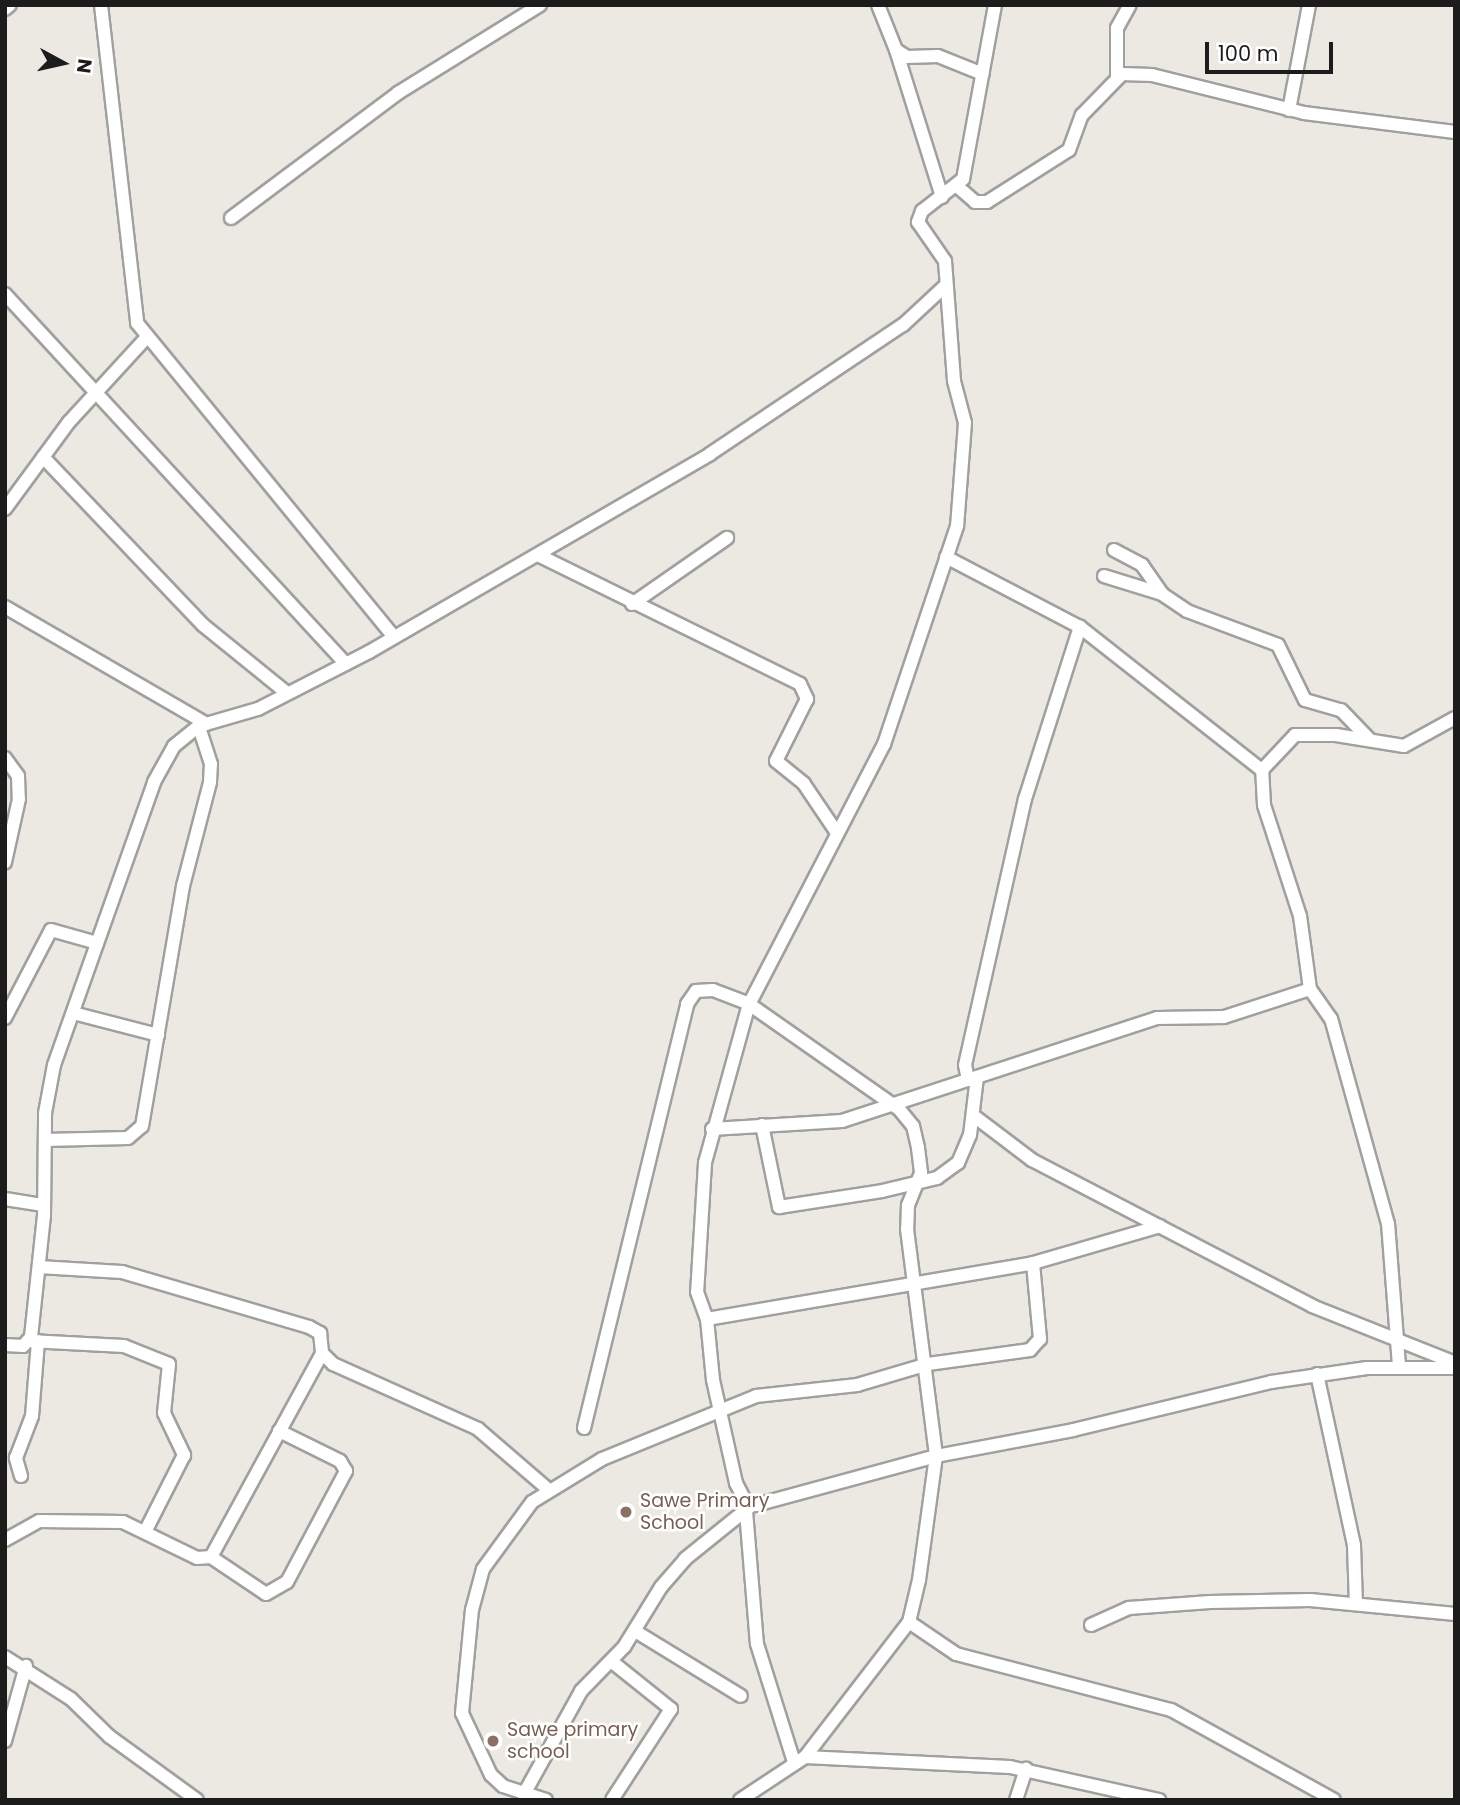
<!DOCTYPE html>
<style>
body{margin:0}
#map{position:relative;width:1460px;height:1805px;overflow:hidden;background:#ece9e2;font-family:Poppins,sans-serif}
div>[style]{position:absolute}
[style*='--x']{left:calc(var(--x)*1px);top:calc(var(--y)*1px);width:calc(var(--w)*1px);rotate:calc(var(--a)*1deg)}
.roads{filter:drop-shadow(2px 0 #a0a0a0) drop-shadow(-2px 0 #a0a0a0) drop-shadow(0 2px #a0a0a0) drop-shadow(0 -2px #a0a0a0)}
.minor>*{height:12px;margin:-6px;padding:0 6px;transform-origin:6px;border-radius:6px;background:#fff}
.dots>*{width:19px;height:19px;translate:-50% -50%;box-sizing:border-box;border:4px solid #fff;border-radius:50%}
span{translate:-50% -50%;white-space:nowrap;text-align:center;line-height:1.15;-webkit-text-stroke:5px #fff;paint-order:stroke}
.education-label{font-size:19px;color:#785e54}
.left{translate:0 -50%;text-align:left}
.frame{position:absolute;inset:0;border:7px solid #1c1c1c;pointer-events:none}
.north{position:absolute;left:28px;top:28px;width:70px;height:70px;-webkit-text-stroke:5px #fff;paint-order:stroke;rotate:98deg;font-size:19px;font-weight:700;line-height:28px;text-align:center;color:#1c1c1c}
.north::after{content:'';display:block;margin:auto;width:24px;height:32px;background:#1c1c1c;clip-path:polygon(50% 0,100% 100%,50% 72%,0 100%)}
.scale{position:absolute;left:1205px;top:42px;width:128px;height:32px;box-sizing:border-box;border:4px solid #1c1c1c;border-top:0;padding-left:9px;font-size:21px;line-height:24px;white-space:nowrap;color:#1c1c1c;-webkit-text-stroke:5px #fff;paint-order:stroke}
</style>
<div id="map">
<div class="roads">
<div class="minor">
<i style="--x:101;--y:5;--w:320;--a:83.5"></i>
<i style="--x:137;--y:323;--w:404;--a:50.7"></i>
<i style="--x:878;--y:5;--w:48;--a:68.2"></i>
<i style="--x:896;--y:50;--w:13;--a:32"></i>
<i style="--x:907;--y:57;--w:31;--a:-2"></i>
<i style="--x:938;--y:56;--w:48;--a:21.8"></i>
<i style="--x:995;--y:5;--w:177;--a:100.4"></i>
<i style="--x:963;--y:179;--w:52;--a:142"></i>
<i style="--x:922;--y:211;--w:12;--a:110"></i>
<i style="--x:918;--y:222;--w:47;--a:55.3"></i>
<i style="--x:945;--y:261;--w:120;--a:85.7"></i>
<i style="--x:954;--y:381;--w:43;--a:75.3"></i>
<i style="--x:965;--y:423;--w:103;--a:94.4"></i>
<i style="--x:957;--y:526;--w:230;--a:108.5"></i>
<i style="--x:884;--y:744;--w:293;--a:117.4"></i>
<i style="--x:749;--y:1004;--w:165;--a:105.5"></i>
<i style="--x:705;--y:1163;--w:129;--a:93.5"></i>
<i style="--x:697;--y:1292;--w:29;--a:70"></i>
<i style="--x:707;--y:1319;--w:61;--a:84.4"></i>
<i style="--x:713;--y:1380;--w:106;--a:77.4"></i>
<i style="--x:736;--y:1483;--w:20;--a:63"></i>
<i style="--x:745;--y:1501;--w:12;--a:20"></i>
<i style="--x:756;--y:1505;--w:187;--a:-15.2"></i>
<i style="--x:936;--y:1456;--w:139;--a:-10.7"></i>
<i style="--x:1073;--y:1430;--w:204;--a:-13.6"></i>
<i style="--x:1271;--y:1382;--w:97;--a:-8.3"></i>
<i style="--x:1367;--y:1368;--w:88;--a:0"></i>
<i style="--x:5;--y:9;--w:6;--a:-39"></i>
<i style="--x:896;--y:50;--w:154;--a:72.6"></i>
<i style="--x:1117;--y:76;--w:48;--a:-90"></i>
<i style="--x:1117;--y:28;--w:26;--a:-61"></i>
<i style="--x:1289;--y:110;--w:107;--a:-79.2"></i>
<i style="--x:958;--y:187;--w:23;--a:41"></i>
<i style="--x:975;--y:202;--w:12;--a:0"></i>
<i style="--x:987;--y:202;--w:97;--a:-32.4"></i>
<i style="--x:1069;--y:150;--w:37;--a:-70"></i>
<i style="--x:1082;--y:115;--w:57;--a:-45.7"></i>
<i style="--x:1122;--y:74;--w:30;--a:2"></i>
<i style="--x:1152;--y:75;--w:157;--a:14"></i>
<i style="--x:1304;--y:113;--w:152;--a:7.2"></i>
<i style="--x:231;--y:218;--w:209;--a:-36.8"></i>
<i style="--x:398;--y:93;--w:167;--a:-31.8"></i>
<i style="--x:5;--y:294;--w:503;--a:47.34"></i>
<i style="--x:43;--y:457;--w:232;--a:46.4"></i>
<i style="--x:203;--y:625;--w:108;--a:39"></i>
<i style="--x:5;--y:509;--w:108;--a:-53.7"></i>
<i style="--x:69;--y:422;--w:113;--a:-47.5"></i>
<i style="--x:1114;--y:550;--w:32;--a:28"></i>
<i style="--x:1142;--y:565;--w:35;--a:55"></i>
<i style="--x:538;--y:555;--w:292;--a:26.2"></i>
<i style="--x:800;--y:684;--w:17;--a:65"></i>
<i style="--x:807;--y:699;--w:69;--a:116.6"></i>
<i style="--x:776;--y:761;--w:36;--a:39"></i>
<i style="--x:804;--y:784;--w:59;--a:56"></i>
<i style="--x:946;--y:557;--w:151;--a:27.6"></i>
<i style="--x:1080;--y:627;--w:231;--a:38.2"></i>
<i style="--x:1104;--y:576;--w:61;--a:17.2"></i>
<i style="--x:1162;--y:594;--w:30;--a:34"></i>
<i style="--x:1187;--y:611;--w:97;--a:20.5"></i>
<i style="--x:1278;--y:645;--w:61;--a:63.9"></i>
<i style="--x:1305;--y:700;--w:37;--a:16"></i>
<i style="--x:1341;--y:710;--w:40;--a:46"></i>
<i style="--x:632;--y:604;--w:116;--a:-34.8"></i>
<i style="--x:5;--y:607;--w:233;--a:30.1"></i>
<i style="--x:5;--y:758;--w:22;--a:54"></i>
<i style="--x:18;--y:776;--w:23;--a:88"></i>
<i style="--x:19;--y:799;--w:65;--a:102.5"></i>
<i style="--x:73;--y:1013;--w:88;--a:14.5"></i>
<i style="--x:5;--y:1018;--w:99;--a:-62.4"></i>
<i style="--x:51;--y:930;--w:48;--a:15.8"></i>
<i style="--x:968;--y:1080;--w:15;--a:-101"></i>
<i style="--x:965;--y:1065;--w:273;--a:-77.3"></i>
<i style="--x:1025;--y:799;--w:181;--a:-72.3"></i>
<i style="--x:974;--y:1116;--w:73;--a:37.2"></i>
<i style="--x:1032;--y:1160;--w:316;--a:27.5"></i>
<i style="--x:1312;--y:1306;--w:154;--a:21.7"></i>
<i style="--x:762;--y:1125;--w:84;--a:78.3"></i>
<i style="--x:779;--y:1207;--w:104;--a:-8.8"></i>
<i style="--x:882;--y:1191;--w:57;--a:-13.3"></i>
<i style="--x:937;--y:1178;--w:26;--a:-36"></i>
<i style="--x:958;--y:1163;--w:30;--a:-67"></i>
<i style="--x:970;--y:1135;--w:58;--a:-83.1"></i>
<i style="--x:712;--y:1129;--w:130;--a:-3.5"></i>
<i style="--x:842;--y:1121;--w:331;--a:-18.1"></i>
<i style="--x:1157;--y:1018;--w:67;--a:-0.9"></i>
<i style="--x:1224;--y:1017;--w:90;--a:-18"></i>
<i style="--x:45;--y:1140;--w:83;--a:-1.4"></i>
<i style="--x:128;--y:1138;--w:18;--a:-41"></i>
<i style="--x:142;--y:1126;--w:243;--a:-80.3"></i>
<i style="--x:183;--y:886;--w:107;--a:-75.4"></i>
<i style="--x:210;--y:782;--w:18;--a:-87"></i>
<i style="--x:211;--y:764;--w:40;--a:-108"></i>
<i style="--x:5;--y:1199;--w:39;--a:9"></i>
<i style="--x:39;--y:1267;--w:83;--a:3.4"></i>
<i style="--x:122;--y:1272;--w:195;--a:16.4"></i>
<i style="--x:309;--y:1327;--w:13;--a:29"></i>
<i style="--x:320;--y:1333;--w:20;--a:84"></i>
<i style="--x:322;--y:1353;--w:16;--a:45"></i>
<i style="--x:333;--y:1364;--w:159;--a:24.1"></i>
<i style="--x:478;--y:1429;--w:94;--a:40.7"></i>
<i style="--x:707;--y:1319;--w:331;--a:-9.7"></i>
<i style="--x:1033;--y:1263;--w:132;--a:-16.2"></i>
<i style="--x:29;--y:1341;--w:95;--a:3"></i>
<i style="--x:124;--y:1346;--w:48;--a:21.8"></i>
<i style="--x:169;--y:1364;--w:49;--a:95.8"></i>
<i style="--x:164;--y:1413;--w:47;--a:64.5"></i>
<i style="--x:184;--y:1455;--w:84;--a:116.9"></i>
<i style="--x:5;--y:1345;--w:18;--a:3"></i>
<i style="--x:23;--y:1346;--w:12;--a:-48"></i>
<i style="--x:31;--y:1337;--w:122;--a:-83.9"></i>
<i style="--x:44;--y:1216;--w:103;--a:-89.4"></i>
<i style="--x:45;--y:1113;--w:49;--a:-79.4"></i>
<i style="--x:54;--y:1065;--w:300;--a:-70.5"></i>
<i style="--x:154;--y:782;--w:41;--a:-60.9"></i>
<i style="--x:174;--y:746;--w:32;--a:-39"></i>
<i style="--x:199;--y:726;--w:61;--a:-16.1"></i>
<i style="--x:258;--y:709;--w:125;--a:-27.2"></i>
<i style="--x:369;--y:652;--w:394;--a:-30.1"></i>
<i style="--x:710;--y:454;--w:232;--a:-33.8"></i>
<i style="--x:903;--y:325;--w:57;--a:-42.9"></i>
<i style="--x:1399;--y:1366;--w:142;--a:-94.4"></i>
<i style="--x:1388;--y:1224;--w:213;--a:-105.5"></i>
<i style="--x:1331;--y:1019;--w:37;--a:-125"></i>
<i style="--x:1310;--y:989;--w:74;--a:-97.8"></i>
<i style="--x:1300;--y:916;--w:117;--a:-108"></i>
<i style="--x:1264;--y:805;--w:35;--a:-93"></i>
<i style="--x:1262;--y:770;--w:48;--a:-46.7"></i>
<i style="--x:1295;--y:735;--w:41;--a:0"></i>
<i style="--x:1336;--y:735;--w:69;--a:9.2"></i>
<i style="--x:1404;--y:746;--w:58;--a:-28.8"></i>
<i style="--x:1317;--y:1374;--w:175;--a:77.8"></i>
<i style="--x:1354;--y:1545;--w:59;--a:88.1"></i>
<i style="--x:584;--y:1428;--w:436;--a:-76.3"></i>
<i style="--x:687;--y:1004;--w:16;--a:-55"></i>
<i style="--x:696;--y:991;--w:17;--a:-3"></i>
<i style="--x:713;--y:990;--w:39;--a:21"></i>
<i style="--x:749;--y:1004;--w:183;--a:35"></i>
<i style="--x:899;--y:1109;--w:22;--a:51"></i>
<i style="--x:913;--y:1126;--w:23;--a:77"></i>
<i style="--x:918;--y:1148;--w:25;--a:83"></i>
<i style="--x:921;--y:1173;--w:35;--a:112"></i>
<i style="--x:908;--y:1205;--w:24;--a:92"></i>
<i style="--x:907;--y:1229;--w:229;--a:82.7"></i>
<i style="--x:936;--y:1456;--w:125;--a:97.8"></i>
<i style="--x:919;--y:1580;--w:43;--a:103.4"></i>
<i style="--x:909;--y:1622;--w:170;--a:127.6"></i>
<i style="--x:21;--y:1476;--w:19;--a:-106"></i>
<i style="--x:16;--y:1458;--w:45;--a:-69.1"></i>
<i style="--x:32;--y:1416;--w:75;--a:-85.4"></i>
<i style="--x:746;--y:1511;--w:133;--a:85.3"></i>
<i style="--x:757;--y:1644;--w:124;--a:72.6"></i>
<i style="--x:5;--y:1540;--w:39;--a:-29"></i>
<i style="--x:39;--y:1521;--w:84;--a:0.7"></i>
<i style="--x:123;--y:1522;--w:82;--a:25.9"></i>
<i style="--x:197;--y:1558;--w:14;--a:-4"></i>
<i style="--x:211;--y:1557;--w:232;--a:-61.4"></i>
<i style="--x:211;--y:1557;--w:66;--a:33.9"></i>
<i style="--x:266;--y:1594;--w:24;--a:-30"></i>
<i style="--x:287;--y:1582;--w:126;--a:-62"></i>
<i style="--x:346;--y:1471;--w:12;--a:-121"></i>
<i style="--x:340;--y:1461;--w:68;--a:-153.8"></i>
<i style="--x:909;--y:1622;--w:57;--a:34.2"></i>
<i style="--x:956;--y:1654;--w:222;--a:14.6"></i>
<i style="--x:1171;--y:1710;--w:186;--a:28.9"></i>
<i style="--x:1091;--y:1625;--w:42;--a:-24.1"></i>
<i style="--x:1129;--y:1608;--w:81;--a:-4.2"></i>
<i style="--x:1210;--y:1602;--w:100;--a:-1.1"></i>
<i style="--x:1310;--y:1600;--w:146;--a:5.5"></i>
<i style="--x:635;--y:1631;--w:124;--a:31.5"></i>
<i style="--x:5;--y:1657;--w:78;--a:32.5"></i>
<i style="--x:71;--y:1699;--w:54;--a:44.3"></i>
<i style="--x:110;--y:1737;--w:107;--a:35.9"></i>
<i style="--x:611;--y:1661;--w:77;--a:38.7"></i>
<i style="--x:671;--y:1709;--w:108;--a:123"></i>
<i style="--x:5;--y:1741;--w:78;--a:-74.4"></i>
<i style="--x:524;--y:1794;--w:118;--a:-61"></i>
<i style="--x:581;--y:1691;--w:62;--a:-45.7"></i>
<i style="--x:624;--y:1647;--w:70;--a:-58.3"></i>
<i style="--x:661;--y:1587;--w:37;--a:-49"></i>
<i style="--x:685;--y:1559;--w:86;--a:-38.9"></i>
<i style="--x:546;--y:1800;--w:45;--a:-162"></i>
<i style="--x:503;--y:1786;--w:16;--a:-137"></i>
<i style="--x:491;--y:1775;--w:68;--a:-115.1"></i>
<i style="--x:462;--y:1713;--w:103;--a:-84.5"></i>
<i style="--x:472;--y:1610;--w:42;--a:-75"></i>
<i style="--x:483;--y:1569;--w:83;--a:-53.8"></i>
<i style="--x:532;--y:1502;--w:82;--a:-31.6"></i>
<i style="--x:602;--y:1459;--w:166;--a:-22.2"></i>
<i style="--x:756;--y:1396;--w:102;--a:-6.2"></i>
<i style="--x:857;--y:1385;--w:74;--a:-16.5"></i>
<i style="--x:928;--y:1364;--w:103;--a:-7.8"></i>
<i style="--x:1030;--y:1350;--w:15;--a:-48"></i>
<i style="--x:1040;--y:1339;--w:76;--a:-95.3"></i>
<i style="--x:740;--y:1800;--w:78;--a:-33.5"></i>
<i style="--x:805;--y:1757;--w:205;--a:2.8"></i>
<i style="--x:1010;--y:1767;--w:153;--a:12.5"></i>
<i style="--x:1016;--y:1800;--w:33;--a:-72"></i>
</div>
</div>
<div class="dots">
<i style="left:626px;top:1512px;background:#8d6e63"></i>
<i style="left:493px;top:1741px;background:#8d6e63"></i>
</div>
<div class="education-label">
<span class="left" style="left:640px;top:1512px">Sawe Primary<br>School</span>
<span class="left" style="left:507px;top:1741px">Sawe primary<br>school</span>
</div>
<div class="frame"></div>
<div class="north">N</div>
<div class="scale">100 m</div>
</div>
